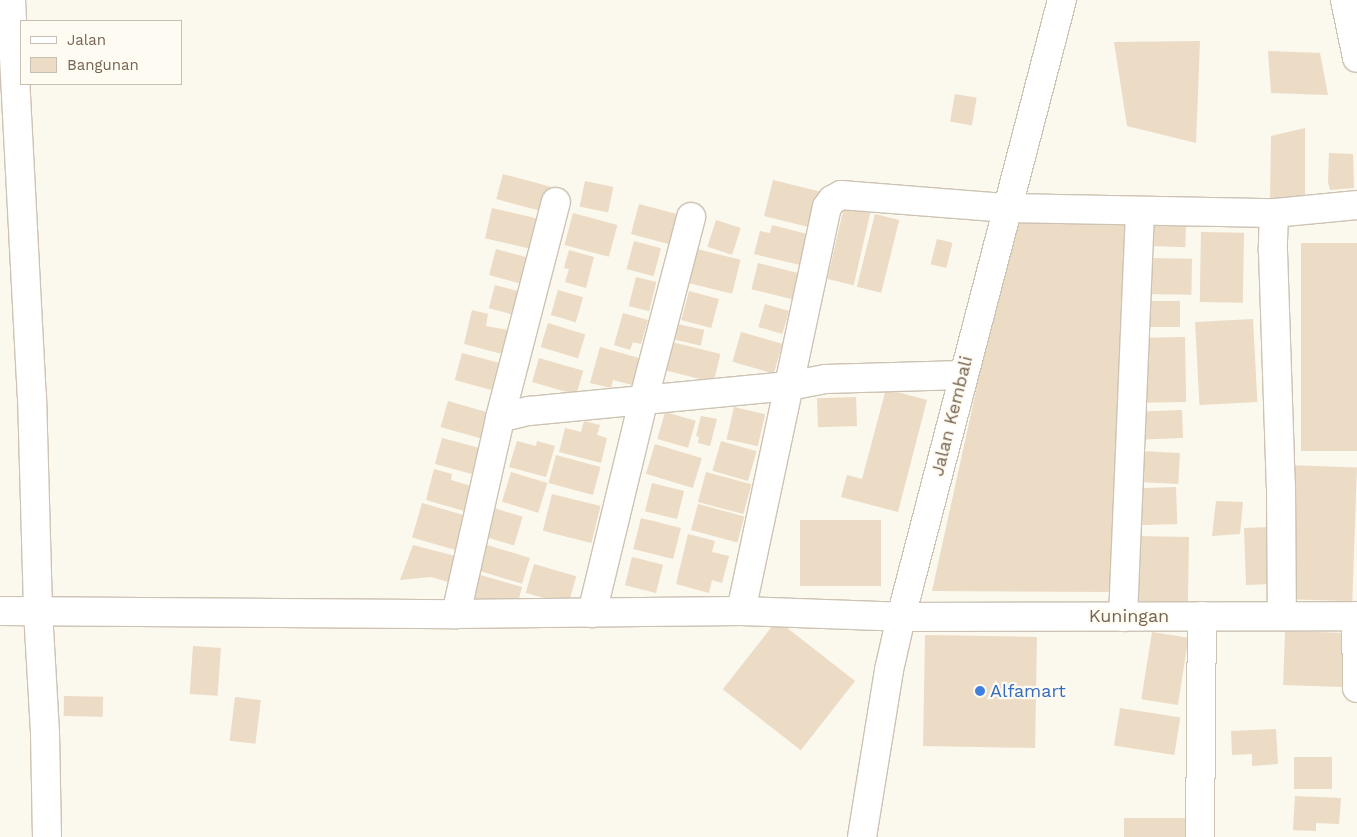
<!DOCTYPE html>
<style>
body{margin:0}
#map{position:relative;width:1357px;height:837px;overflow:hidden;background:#fbf8ed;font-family:"Work Sans",sans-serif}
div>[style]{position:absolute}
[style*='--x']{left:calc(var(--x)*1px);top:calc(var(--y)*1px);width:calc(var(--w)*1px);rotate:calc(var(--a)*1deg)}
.building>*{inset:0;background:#ecdbc5;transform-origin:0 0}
.roads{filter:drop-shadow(1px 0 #cdc3b3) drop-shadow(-1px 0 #cdc3b3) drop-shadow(0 1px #cdc3b3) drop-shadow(0 -1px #cdc3b3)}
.minor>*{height:28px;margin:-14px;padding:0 14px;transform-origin:14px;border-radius:14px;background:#fff}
.dots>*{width:14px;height:14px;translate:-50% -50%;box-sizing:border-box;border:2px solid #fefbf3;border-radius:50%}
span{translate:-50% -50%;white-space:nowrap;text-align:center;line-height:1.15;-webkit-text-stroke:4.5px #fefbf3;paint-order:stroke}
.street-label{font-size:18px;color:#756451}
.shop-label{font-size:18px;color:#366cbe}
.left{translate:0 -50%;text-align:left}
.legend{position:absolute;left:20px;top:20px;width:162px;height:65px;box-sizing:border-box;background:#fefbf3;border:1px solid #c7bfb2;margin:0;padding:6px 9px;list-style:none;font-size:15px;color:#756451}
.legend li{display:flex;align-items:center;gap:10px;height:25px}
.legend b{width:25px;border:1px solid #c7bfb2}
</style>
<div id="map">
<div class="building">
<i style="clip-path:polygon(1200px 41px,1196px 143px,1127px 126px,1114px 42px)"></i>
<i style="clip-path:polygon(1268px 51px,1320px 53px,1328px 95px,1271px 93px)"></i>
<i style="left:955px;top:94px;width:22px;height:28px;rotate:10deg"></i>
<i style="clip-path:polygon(1305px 128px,1305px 207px,1270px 200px,1271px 136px)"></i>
<i style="clip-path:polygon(1329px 153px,1353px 154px,1354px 188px,1330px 190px,1328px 182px)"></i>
<i style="left:503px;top:174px;width:50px;height:26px;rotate:15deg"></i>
<i style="left:773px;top:180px;width:49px;height:37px;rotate:14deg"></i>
<i style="left:585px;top:181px;width:29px;height:26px;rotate:12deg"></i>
<i style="left:639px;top:204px;width:41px;height:31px;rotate:15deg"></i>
<i style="left:844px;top:207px;width:27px;height:74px;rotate:13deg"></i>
<i style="left:492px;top:208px;width:51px;height:31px;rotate:13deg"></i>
<i style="left:573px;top:213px;width:46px;height:33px;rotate:15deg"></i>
<i style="left:875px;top:214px;width:25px;height:75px;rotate:14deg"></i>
<i style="clip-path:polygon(1014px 218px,1132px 220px,1112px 592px,932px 591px)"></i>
<i style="left:716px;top:220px;width:26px;height:28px;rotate:18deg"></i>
<i style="left:1152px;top:224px;width:34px;height:22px;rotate:2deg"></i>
<i style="clip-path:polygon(772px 225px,807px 234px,800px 265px,754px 254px,760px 231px,770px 233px)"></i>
<i style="left:1201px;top:232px;width:43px;height:70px;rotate:1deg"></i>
<i style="left:937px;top:239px;width:16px;height:26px;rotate:14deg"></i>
<i style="left:634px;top:241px;width:28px;height:29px;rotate:15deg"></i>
<i style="left:1357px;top:243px;width:208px;height:56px;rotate:90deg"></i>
<i style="left:693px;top:248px;width:49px;height:35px;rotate:14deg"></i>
<i style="left:496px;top:249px;width:34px;height:27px;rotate:15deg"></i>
<i style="clip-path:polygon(569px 250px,594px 257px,586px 288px,565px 282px,569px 269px,564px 268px)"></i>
<i style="left:1146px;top:258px;width:46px;height:36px;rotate:1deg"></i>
<i style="left:758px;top:263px;width:44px;height:27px;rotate:14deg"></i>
<i style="left:636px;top:277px;width:21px;height:30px;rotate:14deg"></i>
<i style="left:495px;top:285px;width:27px;height:24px;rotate:15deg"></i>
<i style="left:558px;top:290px;width:26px;height:26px;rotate:16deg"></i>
<i style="left:689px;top:291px;width:31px;height:30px;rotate:15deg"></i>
<i style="left:1180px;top:301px;width:26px;height:34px;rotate:90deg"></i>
<i style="left:765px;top:304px;width:25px;height:24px;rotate:16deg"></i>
<i style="clip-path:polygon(472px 310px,488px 314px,486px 326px,508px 330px,502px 354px,464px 344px)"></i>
<i style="clip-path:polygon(623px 313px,648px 320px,641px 344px,633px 342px,630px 350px,614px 345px)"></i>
<i style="left:1253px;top:319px;width:83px;height:58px;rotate:87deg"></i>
<i style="left:548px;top:323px;width:39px;height:25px;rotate:17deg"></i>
<i style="left:678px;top:324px;width:27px;height:16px;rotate:13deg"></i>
<i style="left:741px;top:332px;width:43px;height:31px;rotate:16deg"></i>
<i style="left:1185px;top:337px;width:65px;height:43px;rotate:89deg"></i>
<i style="left:672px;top:342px;width:50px;height:29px;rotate:14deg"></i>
<i style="clip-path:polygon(600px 347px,639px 358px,632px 385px,613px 380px,611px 388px,590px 383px)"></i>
<i style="left:462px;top:353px;width:38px;height:28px;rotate:15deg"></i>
<i style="left:539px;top:358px;width:46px;height:25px;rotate:16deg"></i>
<i style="clip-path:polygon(886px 389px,927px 400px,898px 512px,841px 497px,847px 475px,862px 479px)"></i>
<i style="left:856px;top:397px;width:29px;height:39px;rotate:88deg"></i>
<i style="left:448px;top:401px;width:44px;height:27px;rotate:16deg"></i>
<i style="left:734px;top:407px;width:32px;height:33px;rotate:13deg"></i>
<i style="left:1182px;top:410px;width:28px;height:40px;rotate:88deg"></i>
<i style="left:665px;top:412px;width:32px;height:28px;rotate:16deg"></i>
<i style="clip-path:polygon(701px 416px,717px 419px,710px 446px,698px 443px,699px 437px,696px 436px)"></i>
<i style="clip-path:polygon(584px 421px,600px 425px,597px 435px,607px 438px,601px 463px,559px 452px,565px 428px,581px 432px)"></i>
<i style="left:442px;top:438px;width:38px;height:27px;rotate:15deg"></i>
<i style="clip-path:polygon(517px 441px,536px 446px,537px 441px,555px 446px,546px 477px,509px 467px)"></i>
<i style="left:721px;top:441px;width:37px;height:31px;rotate:16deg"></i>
<i style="left:655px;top:444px;width:49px;height:31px;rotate:17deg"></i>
<i style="left:1141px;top:451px;width:39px;height:31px;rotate:3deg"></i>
<i style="left:556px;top:455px;width:46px;height:29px;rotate:15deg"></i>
<i style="left:1287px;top:465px;width:70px;height:134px;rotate:2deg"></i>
<i style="clip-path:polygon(434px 469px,452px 474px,451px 480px,471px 486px,464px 511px,426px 500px)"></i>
<i style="left:511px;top:472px;width:38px;height:31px;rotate:17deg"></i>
<i style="left:706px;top:472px;width:47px;height:31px;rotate:15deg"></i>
<i style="left:652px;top:483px;width:33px;height:29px;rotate:14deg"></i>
<i style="left:1176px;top:487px;width:37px;height:39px;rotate:88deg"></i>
<i style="left:552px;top:494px;width:50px;height:38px;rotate:14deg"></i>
<i style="clip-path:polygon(1216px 501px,1243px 502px,1240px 534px,1212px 536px)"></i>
<i style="left:422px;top:503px;width:45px;height:36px;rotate:16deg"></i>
<i style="left:698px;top:504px;width:48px;height:27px;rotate:15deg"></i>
<i style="left:494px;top:508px;width:30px;height:30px;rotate:17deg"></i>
<i style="left:641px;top:518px;width:41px;height:32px;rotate:14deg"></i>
<i style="left:800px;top:520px;width:81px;height:66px"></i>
<i style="left:1273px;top:527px;width:57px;height:29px;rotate:88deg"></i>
<i style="clip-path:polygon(688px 534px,715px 541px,712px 552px,729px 556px,722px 583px,712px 580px,709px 593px,676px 584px)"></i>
<i style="left:1135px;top:536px;width:54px;height:65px;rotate:1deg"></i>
<i style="left:484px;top:544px;width:48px;height:27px;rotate:17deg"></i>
<i style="clip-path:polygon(413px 545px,455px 556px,448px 582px,431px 577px,400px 580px)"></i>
<i style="left:632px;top:557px;width:32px;height:29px;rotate:14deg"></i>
<i style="left:534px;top:564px;width:44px;height:30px;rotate:16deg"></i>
<i style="left:477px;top:574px;width:47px;height:24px;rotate:16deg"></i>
<i style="left:777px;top:620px;width:99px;height:88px;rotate:38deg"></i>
<i style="left:1285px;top:631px;width:60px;height:54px;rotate:2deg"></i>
<i style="left:1152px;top:632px;width:37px;height:68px;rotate:9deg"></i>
<i style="left:925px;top:635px;width:112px;height:111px;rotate:1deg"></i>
<i style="left:193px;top:646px;width:28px;height:48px;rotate:4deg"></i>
<i style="left:64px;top:696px;width:39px;height:20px;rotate:1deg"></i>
<i style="left:235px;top:697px;width:26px;height:44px;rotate:7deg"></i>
<i style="left:1120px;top:708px;width:61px;height:38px;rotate:9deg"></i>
<i style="clip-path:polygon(1276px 729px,1278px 764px,1252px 766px,1252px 754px,1232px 755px,1231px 731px)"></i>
<i style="left:1294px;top:757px;width:38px;height:32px"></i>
<i style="clip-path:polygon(1295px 796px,1341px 798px,1339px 824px,1316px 823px,1316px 831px,1293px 830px)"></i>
<i style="left:1185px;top:818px;width:19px;height:61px;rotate:90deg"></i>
</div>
<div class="roads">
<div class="minor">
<i style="--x:11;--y:0;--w:396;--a:87"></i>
<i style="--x:32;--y:395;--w:216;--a:88.4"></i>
<i style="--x:38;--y:611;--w:122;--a:86.7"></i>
<i style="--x:45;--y:733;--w:104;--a:88.9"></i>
<i style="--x:1345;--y:0;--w:59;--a:78.3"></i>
<i style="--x:1274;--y:213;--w:83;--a:-5.5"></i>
<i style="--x:500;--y:418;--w:30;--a:-14"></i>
<i style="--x:529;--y:411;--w:261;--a:-5.5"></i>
<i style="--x:789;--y:386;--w:37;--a:-11"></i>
<i style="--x:825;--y:379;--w:138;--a:-1.7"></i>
<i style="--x:0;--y:611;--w:456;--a:0.4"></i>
<i style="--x:456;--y:614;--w:285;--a:-0.6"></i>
<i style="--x:741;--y:611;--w:160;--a:2.1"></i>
<i style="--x:901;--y:617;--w:456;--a:-0.1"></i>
<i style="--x:741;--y:611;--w:413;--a:-78"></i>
<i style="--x:827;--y:207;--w:9;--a:-54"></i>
<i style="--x:832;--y:200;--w:10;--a:-29"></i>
<i style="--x:841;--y:195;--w:167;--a:4.5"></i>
<i style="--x:1007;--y:208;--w:267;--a:1.1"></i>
<i style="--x:1274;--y:213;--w:38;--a:92"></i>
<i style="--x:1273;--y:251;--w:235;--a:88.1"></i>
<i style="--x:1281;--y:486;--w:129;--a:89.6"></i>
<i style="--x:592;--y:613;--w:221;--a:-76.4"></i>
<i style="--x:644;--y:398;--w:187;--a:-75.4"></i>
<i style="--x:456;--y:614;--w:201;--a:-77.3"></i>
<i style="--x:500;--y:418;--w:223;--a:-75.5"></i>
<i style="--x:1356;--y:616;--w:72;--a:89.2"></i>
<i style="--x:1123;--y:617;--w:406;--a:-87.6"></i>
<i style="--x:862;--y:837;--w:169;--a:-80.8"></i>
<i style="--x:889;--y:670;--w:54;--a:-77.2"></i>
<i style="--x:901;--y:617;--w:638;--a:-75.38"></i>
<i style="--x:1200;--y:837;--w:221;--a:-89.5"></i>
</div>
</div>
<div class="dots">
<i style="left:980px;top:691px;background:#3f7fe0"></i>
</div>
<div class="street-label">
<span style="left:952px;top:416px;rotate:-76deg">Jalan Kembali</span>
<span style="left:1129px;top:616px">Kuningan</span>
</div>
<div class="shop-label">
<span class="left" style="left:990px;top:691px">Alfamart</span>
</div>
<ul class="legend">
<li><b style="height:6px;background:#fff"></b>Jalan</li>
<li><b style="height:14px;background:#ecdbc5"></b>Bangunan</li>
</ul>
</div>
